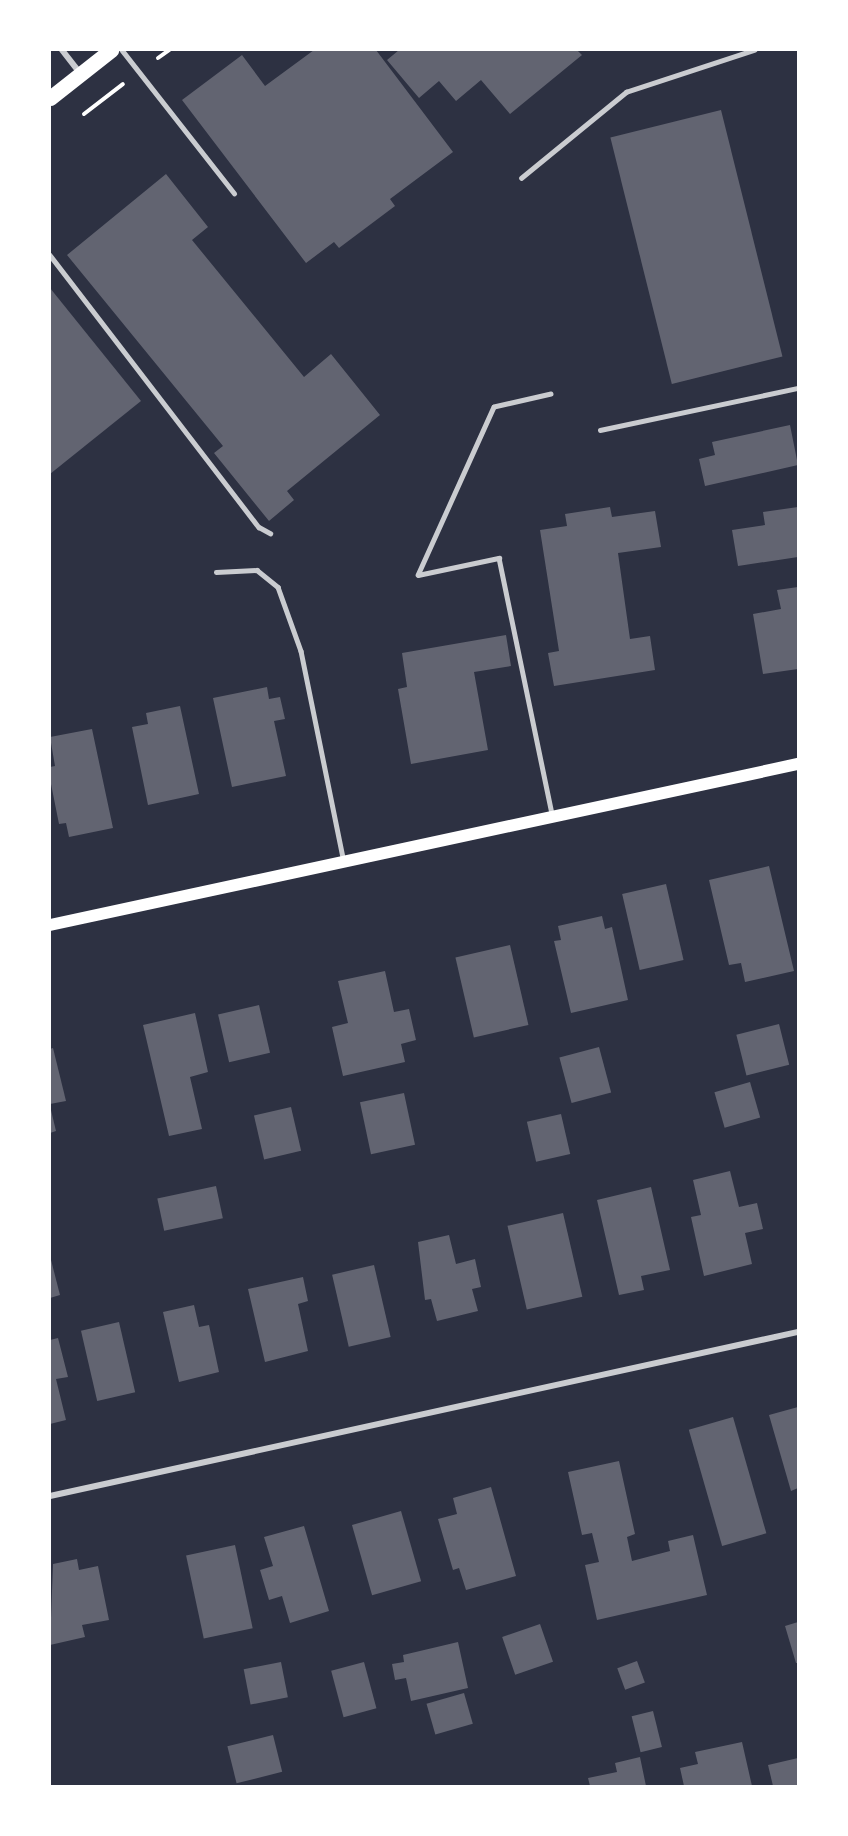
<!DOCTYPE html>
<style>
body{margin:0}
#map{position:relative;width:848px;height:1836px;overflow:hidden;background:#2d3142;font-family:"Golos Text",sans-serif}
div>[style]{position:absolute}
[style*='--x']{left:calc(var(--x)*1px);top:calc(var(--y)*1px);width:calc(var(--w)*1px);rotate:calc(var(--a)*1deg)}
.building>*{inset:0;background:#626471;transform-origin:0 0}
.path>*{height:4px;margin:-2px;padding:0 2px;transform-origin:2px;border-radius:2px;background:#fff}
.service>*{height:4.5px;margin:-2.25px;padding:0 2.25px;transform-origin:2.25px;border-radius:2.25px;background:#caccd0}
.minor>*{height:6px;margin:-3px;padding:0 3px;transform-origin:3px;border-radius:3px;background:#caccd0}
.secondary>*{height:12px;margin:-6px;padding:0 6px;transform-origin:6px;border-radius:6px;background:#fff}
.primary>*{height:15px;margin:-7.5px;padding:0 7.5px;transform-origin:7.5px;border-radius:7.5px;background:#fff}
span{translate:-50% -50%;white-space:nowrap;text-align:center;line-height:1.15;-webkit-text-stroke:6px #fff;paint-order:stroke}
.frame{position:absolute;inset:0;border:51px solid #fff;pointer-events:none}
</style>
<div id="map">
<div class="building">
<i style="clip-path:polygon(314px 50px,376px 50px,453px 152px,390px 199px,395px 206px,339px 248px,334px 242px,306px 263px,182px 100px,242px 55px,265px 86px)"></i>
<i style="clip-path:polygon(399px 50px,577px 50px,582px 55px,510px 114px,481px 80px,456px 101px,439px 81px,419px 98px,387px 60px)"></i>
<i style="left:721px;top:110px;width:254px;height:114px;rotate:76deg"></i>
<i style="clip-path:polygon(166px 174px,208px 227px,192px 240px,304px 377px,331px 354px,380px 415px,287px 491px,294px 500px,269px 521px,214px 453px,223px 446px,67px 255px)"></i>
<i style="clip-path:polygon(50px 288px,141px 401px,50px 474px)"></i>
<i style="clip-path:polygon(790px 425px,798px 465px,705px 486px,699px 459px,715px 455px,712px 442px)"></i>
<i style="clip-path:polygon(610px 507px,612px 517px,655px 511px,661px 547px,618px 553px,630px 639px,650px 636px,655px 670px,554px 686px,548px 653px,559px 651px,540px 530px,567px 526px,565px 514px)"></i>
<i style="clip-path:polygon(798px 507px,798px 557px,738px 566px,732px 530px,765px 525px,763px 512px)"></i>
<i style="clip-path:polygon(798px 587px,798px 669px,763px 674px,753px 614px,781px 609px,777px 590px)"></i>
<i style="clip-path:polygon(506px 635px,511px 666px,474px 672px,488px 750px,411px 764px,398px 689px,407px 687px,402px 653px)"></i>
<i style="clip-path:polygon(267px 687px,269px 699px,280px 697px,285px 719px,274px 721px,286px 776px,232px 787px,213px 698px)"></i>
<i style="clip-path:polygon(180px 706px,199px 794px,148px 805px,132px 727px,148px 724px,146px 713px)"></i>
<i style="clip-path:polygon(92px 729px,113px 828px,69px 837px,66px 823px,59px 824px,50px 779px,50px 767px,55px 766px,50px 737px)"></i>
<i style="clip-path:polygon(769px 866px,794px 971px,745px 982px,741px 963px,729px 965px,709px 880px)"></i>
<i style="left:666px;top:884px;width:78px;height:45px;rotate:77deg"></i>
<i style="clip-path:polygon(602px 916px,605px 929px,612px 927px,628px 1000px,571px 1013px,554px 941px,561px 940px,558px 926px)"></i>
<i style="left:510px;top:945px;width:82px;height:56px;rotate:77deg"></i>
<i style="clip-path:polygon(385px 971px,394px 1012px,409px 1009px,416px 1040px,401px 1044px,405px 1062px,343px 1076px,332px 1027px,348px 1023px,338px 981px)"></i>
<i style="left:259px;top:1005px;width:49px;height:42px;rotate:77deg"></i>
<i style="clip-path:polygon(195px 1013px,208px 1072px,190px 1077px,202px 1129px,169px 1136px,143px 1025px)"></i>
<i style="left:779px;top:1024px;width:42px;height:44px;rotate:76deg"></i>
<i style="left:599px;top:1047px;width:47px;height:41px;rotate:75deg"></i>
<i style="clip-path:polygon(53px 1048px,66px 1101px,50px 1104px,50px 1049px)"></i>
<i style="left:750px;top:1082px;width:37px;height:37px;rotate:74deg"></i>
<i style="left:404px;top:1093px;width:53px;height:45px;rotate:78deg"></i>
<i style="clip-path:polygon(50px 1106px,56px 1131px,50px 1133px)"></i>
<i style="left:291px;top:1107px;width:45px;height:38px;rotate:77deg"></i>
<i style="left:561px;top:1114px;width:41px;height:35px;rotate:77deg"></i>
<i style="clip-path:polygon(730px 1171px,739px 1207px,757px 1203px,763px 1229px,745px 1233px,752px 1264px,704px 1276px,691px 1217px,701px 1215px,693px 1180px)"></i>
<i style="left:216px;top:1186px;width:33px;height:60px;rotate:78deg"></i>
<i style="clip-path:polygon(651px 1187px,670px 1270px,641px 1276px,644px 1290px,619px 1295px,597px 1200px)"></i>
<i style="left:563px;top:1213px;width:86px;height:57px;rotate:77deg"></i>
<i style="clip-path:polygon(449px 1235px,456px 1264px,475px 1259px,481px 1287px,472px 1289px,478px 1311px,437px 1321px,431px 1299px,425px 1300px,418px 1242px)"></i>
<i style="clip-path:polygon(50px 1256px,60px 1295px,50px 1298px)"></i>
<i style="left:374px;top:1265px;width:74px;height:43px;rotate:77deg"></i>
<i style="clip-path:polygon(303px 1277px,308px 1301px,298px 1304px,308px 1351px,265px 1362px,248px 1289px)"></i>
<i style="clip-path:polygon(194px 1305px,199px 1327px,209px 1325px,219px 1372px,179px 1382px,163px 1312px)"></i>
<i style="left:119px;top:1322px;width:72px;height:39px;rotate:77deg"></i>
<i style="clip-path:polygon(58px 1338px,68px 1377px,56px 1379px,66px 1420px,50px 1424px,50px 1340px)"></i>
<i style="clip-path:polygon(798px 1407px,798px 1488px,791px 1491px,769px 1415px)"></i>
<i style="left:733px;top:1417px;width:121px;height:46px;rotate:74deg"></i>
<i style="clip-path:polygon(619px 1461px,635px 1534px,627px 1537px,632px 1561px,670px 1551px,668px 1541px,693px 1535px,707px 1595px,597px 1620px,585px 1565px,599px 1562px,592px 1533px,582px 1535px,568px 1472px)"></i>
<i style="clip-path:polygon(491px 1487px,516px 1576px,466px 1590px,459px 1568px,453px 1570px,438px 1519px,457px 1514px,453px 1498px)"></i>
<i style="left:401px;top:1511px;width:73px;height:51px;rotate:74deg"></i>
<i style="clip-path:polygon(304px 1526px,329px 1611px,290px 1623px,282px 1596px,269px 1600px,260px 1570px,273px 1566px,264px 1537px)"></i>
<i style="left:235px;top:1545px;width:85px;height:50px;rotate:78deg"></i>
<i style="clip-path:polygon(77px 1559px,79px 1570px,98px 1566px,109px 1620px,82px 1625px,85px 1637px,50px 1645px,53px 1564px)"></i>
<i style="clip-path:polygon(798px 1622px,798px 1663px,796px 1663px,785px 1626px)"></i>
<i style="left:540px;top:1624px;width:40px;height:40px;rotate:71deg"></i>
<i style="clip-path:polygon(458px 1642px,468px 1688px,411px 1701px,406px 1678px,395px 1680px,392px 1664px,404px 1662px,403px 1655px)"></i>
<i style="left:637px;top:1661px;width:23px;height:21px;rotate:70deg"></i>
<i style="left:281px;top:1662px;width:36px;height:38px;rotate:79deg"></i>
<i style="left:364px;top:1662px;width:48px;height:34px;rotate:75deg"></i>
<i style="left:464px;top:1693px;width:32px;height:39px;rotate:74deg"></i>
<i style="left:653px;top:1711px;width:37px;height:22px;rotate:76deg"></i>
<i style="left:273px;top:1735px;width:38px;height:47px;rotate:76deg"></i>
<i style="clip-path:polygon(742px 1742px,752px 1786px,684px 1786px,680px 1768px,698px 1764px,695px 1752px)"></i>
<i style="clip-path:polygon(640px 1757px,646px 1786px,590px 1786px,588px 1778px,617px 1772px,615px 1763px)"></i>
<i style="clip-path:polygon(798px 1758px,798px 1786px,773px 1786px,768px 1765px)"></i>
</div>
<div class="path">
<i style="--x:158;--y:58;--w:14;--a:-36"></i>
<i style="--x:84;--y:114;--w:49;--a:-37.6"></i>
</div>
<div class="service">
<i style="--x:122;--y:50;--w:182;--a:51.9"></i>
<i style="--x:521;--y:178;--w:136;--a:-39.3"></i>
<i style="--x:626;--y:92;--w:135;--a:-18.2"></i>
<i style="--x:50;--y:255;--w:343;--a:52.5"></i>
<i style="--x:259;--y:527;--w:13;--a:29"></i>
<i style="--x:551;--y:394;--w:58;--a:167.2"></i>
<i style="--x:494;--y:407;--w:184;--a:114.3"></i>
<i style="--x:418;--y:575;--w:83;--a:-11.9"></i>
<i style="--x:499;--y:558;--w:261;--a:78.3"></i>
<i style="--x:600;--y:430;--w:202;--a:-12"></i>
<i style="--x:216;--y:572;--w:41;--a:-2.8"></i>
<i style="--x:257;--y:570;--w:27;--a:39"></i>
<i style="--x:278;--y:587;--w:68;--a:70.2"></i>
<i style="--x:301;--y:651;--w:215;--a:78.5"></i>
</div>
<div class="minor">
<i style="--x:62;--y:50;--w:29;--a:52"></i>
<i style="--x:50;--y:1496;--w:766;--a:-12.37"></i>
</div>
<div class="secondary">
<i style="--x:50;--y:925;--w:765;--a:-12.15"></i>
</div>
<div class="primary">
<i style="--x:50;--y:98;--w:78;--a:-38.2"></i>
</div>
<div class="frame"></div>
</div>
